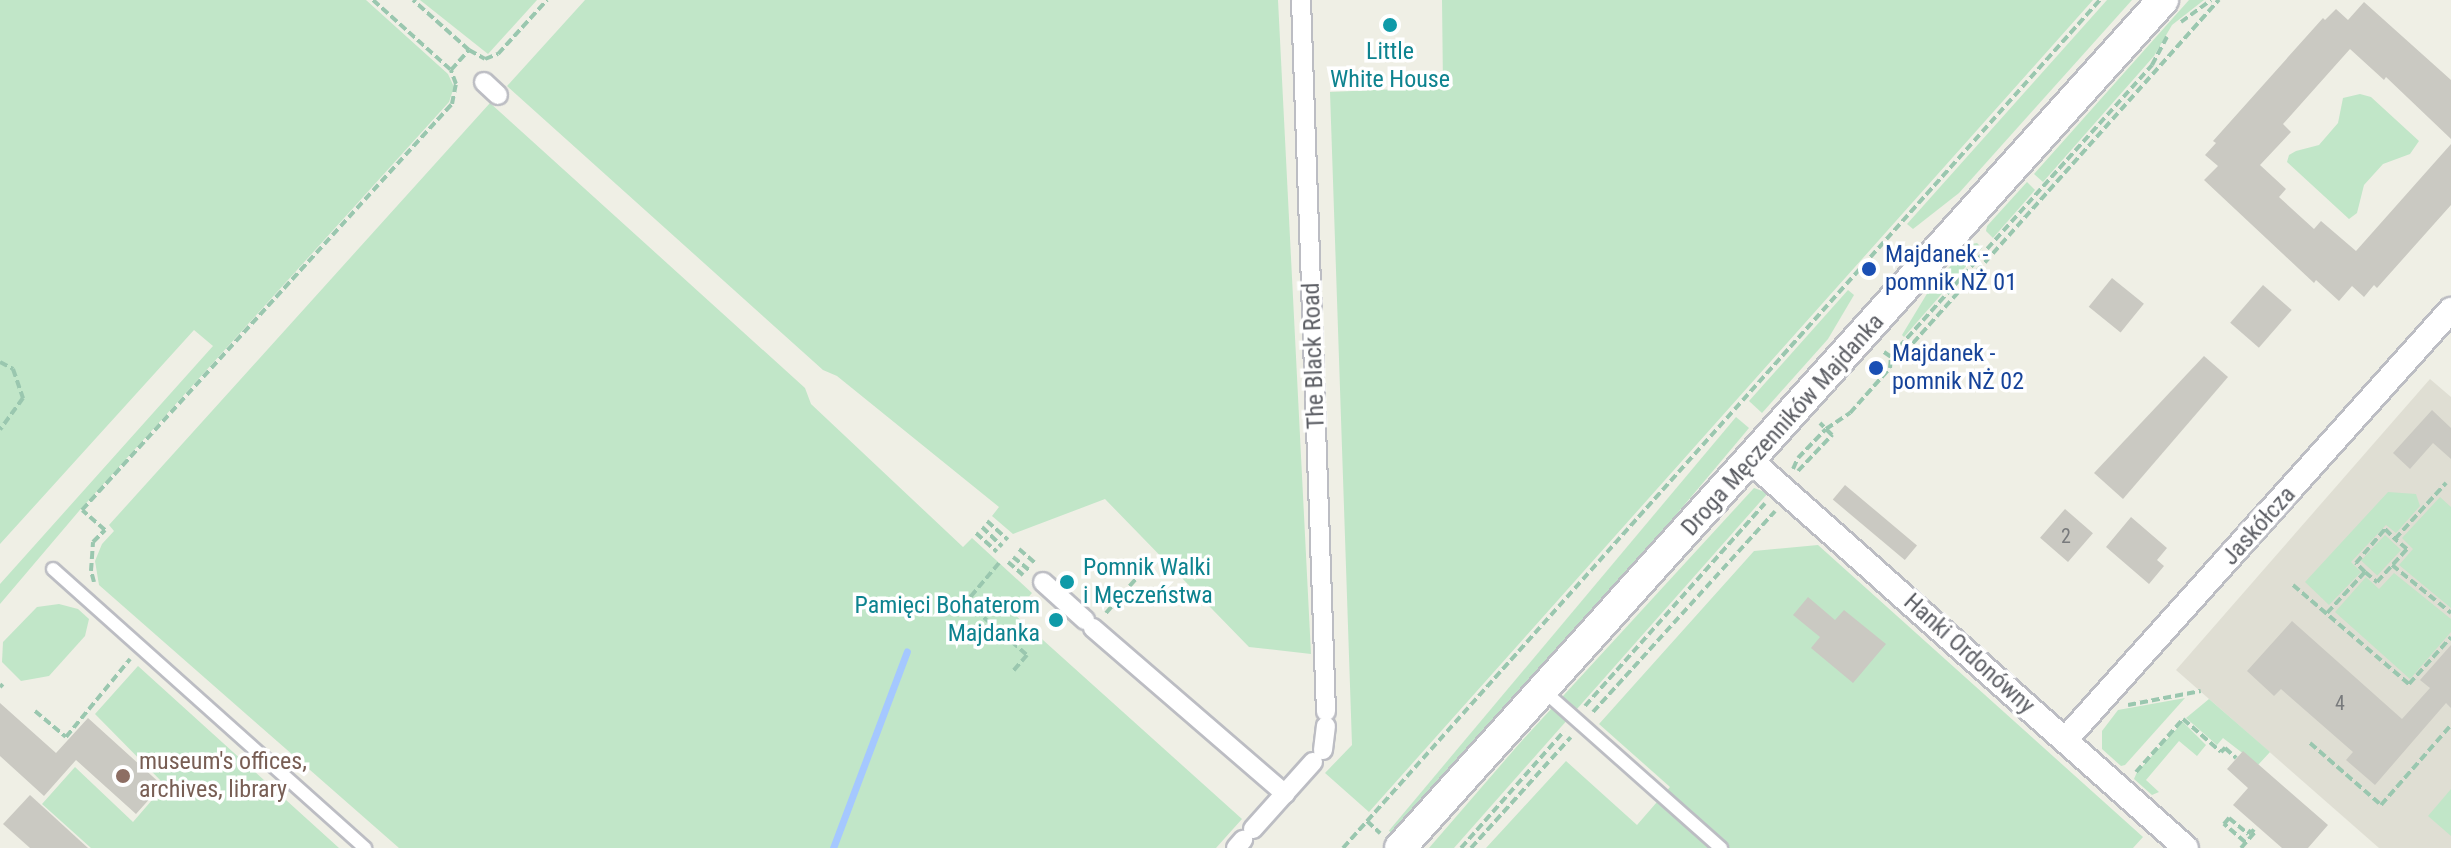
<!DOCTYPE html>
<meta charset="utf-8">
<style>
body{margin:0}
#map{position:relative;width:2451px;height:848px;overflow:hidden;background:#efefe5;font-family:"Roboto Condensed",sans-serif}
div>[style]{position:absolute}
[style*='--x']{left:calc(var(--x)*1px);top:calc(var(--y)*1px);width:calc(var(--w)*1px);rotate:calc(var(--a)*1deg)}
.education>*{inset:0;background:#dfded3}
.green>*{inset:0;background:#c1e6c8;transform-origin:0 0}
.stream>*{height:7px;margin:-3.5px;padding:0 3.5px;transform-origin:3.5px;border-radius:3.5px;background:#a5c8ff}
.building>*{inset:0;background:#cac9c2;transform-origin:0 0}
.path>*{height:4px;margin-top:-2px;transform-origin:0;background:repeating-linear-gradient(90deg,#9ac7af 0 8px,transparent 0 12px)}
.roads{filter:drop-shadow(2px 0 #bcbdc3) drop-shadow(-2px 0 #bcbdc3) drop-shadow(0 2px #bcbdc3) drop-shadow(0 -2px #bcbdc3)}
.service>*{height:12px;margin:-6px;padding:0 6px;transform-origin:6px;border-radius:6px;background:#fff}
.pedestrian>*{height:18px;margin:-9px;padding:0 9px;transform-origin:9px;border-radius:9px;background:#fff}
.minor>*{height:24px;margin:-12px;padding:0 12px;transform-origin:12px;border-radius:12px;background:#fff}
.tertiary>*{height:30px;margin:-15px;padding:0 15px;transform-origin:15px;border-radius:15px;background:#fff}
.dots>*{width:22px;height:22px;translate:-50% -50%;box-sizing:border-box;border:4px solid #fff;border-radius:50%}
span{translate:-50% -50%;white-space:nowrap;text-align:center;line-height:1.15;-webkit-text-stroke:7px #fff;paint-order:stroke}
.number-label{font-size:20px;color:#787a7c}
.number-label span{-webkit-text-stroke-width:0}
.culture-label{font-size:24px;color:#0d838f}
.left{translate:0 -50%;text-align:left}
.right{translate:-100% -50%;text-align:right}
.transit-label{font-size:24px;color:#164399}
.street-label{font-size:24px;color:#5d5f65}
.education-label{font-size:24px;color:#785e54}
</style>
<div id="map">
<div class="education">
<i style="clip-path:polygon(2430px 379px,2451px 397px,2451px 848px,2379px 848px,2176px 670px)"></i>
</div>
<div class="green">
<i style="clip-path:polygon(0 0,366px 0,448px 74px,454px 87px,449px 102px,79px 511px,0 604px,0 584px,213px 346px,194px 330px,0 544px)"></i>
<i style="clip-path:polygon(420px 0,537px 0,488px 54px)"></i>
<i style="clip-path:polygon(585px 0,1278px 0,1311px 654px,1249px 647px,1105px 499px,1013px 534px,992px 516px,999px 507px,837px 376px,823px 370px,507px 86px)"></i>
<i style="clip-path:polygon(1442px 0,2093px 0,1369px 812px,1325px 773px,1352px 745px,1330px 92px,1443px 87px)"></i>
<i style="clip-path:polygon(2107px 0,2132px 0,1959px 193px,1913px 229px,1907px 224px)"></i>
<i style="clip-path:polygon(2189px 0,2204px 0,2172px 25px,2154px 56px,2043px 182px,2034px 174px)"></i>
<i style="clip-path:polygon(2360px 94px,2371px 97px,2419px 141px,2410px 154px,2383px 164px,2364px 185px,2357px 213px,2349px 219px,2287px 162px,2289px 155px,2296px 151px,2319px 145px,2338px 123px,2343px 98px)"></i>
<i style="clip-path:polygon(490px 103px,805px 388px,811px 404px,963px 547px,972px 538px,1032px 593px,1014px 614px,1242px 819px,1216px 848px,399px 848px,99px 585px,95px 561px,102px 544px,114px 531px,109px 525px)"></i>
<i style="clip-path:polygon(2027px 182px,2035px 190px,1993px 238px,1986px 231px,1987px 226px)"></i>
<i style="clip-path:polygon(1977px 243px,1982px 248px,1904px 337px,1902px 335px,1931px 287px,1971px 244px)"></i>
<i style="clip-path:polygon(1848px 290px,1854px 295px,1828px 339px,1762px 413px,1749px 401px)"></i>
<i style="left:1736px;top:417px;width:17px;height:540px;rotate:40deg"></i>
<i style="clip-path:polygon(1754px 488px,1768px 493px,1454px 848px,1429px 848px,1519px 744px)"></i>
<i style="clip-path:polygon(2388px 492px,2416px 494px,2420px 506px,2396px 533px,2386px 525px,2351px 562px,2361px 572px,2329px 605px,2305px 582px)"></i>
<i style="clip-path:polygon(2440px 497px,2451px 507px,2451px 608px,2399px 565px,2413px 549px,2402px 538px)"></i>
<i style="left:2385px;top:535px;width:22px;height:35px;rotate:43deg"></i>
<i style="clip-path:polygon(1818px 545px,2143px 837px,2133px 848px,1486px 848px,1566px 761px,1637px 825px,1670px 787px,1599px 724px,1754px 551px)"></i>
<i style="clip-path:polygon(2394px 573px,2451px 619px,2451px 632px,2410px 679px,2335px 612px,2366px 577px,2379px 589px)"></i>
<i style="clip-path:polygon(59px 604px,78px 609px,89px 619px,85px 636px,49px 676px,21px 681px,2px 662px,3px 642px,37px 607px)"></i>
<i style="clip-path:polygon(138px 666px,339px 848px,91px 848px,42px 804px,75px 767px,133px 822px,165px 785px,95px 714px)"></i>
<i style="clip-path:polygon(2185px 698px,2125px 765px,2121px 766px,2102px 749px,2102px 731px,2118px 710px)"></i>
<i style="clip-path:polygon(2209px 699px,2270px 752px,2258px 765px,2223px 738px,2217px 745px,2186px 718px)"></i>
<i style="clip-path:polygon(2183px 722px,2206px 745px,2197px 756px,2179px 741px,2146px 780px,2159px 792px,2152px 795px,2134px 779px,2137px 772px)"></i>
<i style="clip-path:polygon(2451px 789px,2451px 836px,2428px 816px)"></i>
</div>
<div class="stream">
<i style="--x:833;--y:848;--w:210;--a:-69.4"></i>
</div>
<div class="building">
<i style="clip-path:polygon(2364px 2px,2451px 80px,2451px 139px,2386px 77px,2384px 80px,2350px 49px,2283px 124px,2291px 132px,2260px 165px,2286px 189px,2279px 197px,2314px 229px,2321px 221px,2356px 251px,2451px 144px,2451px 205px,2377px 288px,2374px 285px,2364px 297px,2352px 286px,2339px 301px,2316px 280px,2314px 283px,2204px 180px,2218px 166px,2205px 155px,2216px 143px,2213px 141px,2323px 18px,2325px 20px,2336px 9px,2348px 20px)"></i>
<i style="left:2112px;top:278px;width:41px;height:37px;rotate:39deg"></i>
<i style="left:2263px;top:285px;width:38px;height:50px;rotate:41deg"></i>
<i style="clip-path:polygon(2204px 356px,2228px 377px,2123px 499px,2094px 473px)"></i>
<i style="clip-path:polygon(2432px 410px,2451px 428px,2451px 459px,2433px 443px,2410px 469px,2393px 453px)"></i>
<i style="left:1845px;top:485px;width:94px;height:19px;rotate:40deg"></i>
<i style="left:2065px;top:509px;width:37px;height:38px;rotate:41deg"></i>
<i style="clip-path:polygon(2131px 517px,2167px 548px,2157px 560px,2164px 566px,2149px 584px,2106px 547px)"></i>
<i style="clip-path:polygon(1808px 597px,1835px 620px,1844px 610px,1886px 644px,1853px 683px,1811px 648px,1820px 637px,1793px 615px)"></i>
<i style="clip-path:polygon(2292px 621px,2402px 719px,2430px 688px,2420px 680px,2451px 645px,2451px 708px,2446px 703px,2375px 785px,2346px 760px,2353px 752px,2281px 689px,2274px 696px,2247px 671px)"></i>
<i style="clip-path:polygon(0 703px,56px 753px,88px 718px,162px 785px,136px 814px,76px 760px,44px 796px,0 756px)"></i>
<i style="clip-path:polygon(2243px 751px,2328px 825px,2308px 848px,2282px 848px,2233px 805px,2248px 788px,2227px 769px)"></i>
<i style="clip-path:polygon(30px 795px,88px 848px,30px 848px,3px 824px)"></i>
</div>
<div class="path">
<i style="--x:373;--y:0;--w:105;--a:41.9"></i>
<i style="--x:451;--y:70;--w:27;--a:-48"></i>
<i style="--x:469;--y:50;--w:75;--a:-138.2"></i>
<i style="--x:2181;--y:22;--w:37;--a:-36"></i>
<i style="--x:469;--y:50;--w:18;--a:29"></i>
<i style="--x:485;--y:59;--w:14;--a:-21"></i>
<i style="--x:498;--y:54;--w:73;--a:-47.8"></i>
<i style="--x:1884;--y:352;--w:16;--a:35"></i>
<i style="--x:1897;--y:361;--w:484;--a:-48.3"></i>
<i style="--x:0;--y:362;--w:15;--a:28"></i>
<i style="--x:13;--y:369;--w:31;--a:71"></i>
<i style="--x:23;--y:398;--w:39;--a:126"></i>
<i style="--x:1793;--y:469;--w:12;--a:-66"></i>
<i style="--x:1798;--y:458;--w:40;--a:-46"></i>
<i style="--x:1826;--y:429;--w:29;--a:-34"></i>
<i style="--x:1850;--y:413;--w:60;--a:-48.4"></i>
<i style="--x:1890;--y:368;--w:12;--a:-85"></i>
<i style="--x:1891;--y:356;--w:391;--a:-48.1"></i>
<i style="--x:2152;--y:65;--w:32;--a:-62"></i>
<i style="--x:1798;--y:471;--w:50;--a:-46.6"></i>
<i style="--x:1832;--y:435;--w:17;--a:-135"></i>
<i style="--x:987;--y:521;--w:28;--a:42"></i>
<i style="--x:982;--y:527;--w:28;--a:44"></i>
<i style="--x:976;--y:533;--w:28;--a:42"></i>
<i style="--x:1019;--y:549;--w:21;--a:41"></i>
<i style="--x:1013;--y:557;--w:22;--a:39"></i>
<i style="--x:1008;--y:562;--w:20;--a:41"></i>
<i style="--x:999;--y:563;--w:51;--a:130.2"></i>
<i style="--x:966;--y:602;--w:81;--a:41"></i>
<i style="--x:1027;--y:655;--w:21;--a:131"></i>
<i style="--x:2392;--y:565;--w:76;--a:39.1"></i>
<i style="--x:2365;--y:572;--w:13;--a:-135"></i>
<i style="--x:2356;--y:563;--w:45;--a:-49.5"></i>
<i style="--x:2385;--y:529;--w:14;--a:45"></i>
<i style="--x:94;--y:582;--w:11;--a:-105"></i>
<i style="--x:91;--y:571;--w:29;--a:-86"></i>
<i style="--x:93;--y:542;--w:17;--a:-45"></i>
<i style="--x:105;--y:530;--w:30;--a:-139"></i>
<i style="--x:82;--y:510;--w:549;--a:-47.66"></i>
<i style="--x:452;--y:104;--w:20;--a:-79"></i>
<i style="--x:456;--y:84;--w:15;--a:-110"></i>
<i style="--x:2293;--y:585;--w:153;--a:40.5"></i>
<i style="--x:2409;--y:684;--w:63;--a:-48.2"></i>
<i style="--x:1106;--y:613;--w:64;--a:-48.8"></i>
<i style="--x:2327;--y:613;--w:56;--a:-47.2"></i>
<i style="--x:2365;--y:572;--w:16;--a:40"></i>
<i style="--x:2377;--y:582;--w:45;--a:-47.7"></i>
<i style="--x:2407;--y:549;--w:16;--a:-140"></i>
<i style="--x:2395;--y:539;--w:76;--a:-47.7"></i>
<i style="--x:0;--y:687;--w:4;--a:-45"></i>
<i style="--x:2128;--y:705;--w:74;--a:-10.9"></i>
<i style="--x:1585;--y:706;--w:271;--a:-48.4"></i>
<i style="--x:35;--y:711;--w:40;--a:40"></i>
<i style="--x:66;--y:737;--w:101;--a:-50.6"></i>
<i style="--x:1593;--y:712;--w:271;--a:-47.8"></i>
<i style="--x:2310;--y:743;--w:94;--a:41.1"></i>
<i style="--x:2381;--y:805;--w:106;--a:-48.8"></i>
<i style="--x:2136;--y:772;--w:71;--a:-48.4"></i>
<i style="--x:2183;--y:719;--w:50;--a:41"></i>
<i style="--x:2221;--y:752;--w:6;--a:-45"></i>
<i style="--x:2225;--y:748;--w:15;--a:42"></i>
<i style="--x:1367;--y:821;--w:18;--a:43"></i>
<i style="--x:2245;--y:842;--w:28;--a:-139"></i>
<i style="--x:2224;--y:824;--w:8;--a:-50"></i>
<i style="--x:2229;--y:818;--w:25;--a:40"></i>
<i style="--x:2248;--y:834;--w:5;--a:-53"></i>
<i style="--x:2251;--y:830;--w:4;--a:34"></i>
<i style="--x:1343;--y:848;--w:1137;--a:-48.25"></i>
<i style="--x:1461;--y:848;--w:156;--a:-48.6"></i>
<i style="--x:1471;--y:848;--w:149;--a:-48"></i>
<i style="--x:2241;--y:848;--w:21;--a:-49"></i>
</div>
<div class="roads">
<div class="service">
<i style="--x:53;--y:569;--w:419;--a:41.8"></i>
<i style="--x:1544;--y:691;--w:237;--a:41.6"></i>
</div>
<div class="pedestrian">
<i style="--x:1301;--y:0;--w:712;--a:87.99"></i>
<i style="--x:484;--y:82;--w:19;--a:43"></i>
<i style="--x:1043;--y:582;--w:57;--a:42.1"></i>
<i style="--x:1093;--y:628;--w:254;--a:40.8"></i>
<i style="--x:1323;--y:750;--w:24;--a:-83"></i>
<i style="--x:1253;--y:829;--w:90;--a:-48.2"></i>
<i style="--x:1236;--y:848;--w:11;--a:-49"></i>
</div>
<div class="minor">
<i style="--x:1751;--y:461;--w:582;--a:41.66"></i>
<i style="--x:2065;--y:740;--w:578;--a:-48.09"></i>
</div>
<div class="tertiary">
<i style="--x:1400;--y:848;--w:1141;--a:-48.02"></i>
</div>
</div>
<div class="dots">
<i style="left:1390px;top:25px;background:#0f9aa8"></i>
<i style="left:1869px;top:269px;background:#1a4fb4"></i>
<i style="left:1876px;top:368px;background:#1a4fb4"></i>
<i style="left:1067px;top:582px;background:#0f9aa8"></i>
<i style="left:1056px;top:620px;background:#0f9aa8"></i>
<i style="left:123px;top:776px;background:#8d6e63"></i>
</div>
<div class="number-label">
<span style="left:2066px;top:536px">2</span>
<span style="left:2340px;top:703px">4</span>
</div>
<div class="culture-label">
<span style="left:1390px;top:66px">Little<br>White House</span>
<span class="left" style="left:1083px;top:582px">Pomnik Walki<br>i Męczeństwa</span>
<span class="right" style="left:1040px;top:620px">Pamięci Bohaterom<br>Majdanka</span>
</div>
<div class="transit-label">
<span class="left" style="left:1885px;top:269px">Majdanek -<br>pomnik NŻ 01</span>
<span class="left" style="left:1892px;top:368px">Majdanek -<br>pomnik NŻ 02</span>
</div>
<div class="street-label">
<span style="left:1314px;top:356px;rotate:-92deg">The Black Road</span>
<span style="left:1783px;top:425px;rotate:-48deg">Droga Męczenników Majdanka</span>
<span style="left:2259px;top:526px;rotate:-48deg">Jaskółcza</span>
<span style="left:1969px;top:654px;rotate:42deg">Hanki Ordonówny</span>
</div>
<div class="education-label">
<span class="left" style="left:139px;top:776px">museum's offices,<br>archives, library</span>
</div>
</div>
